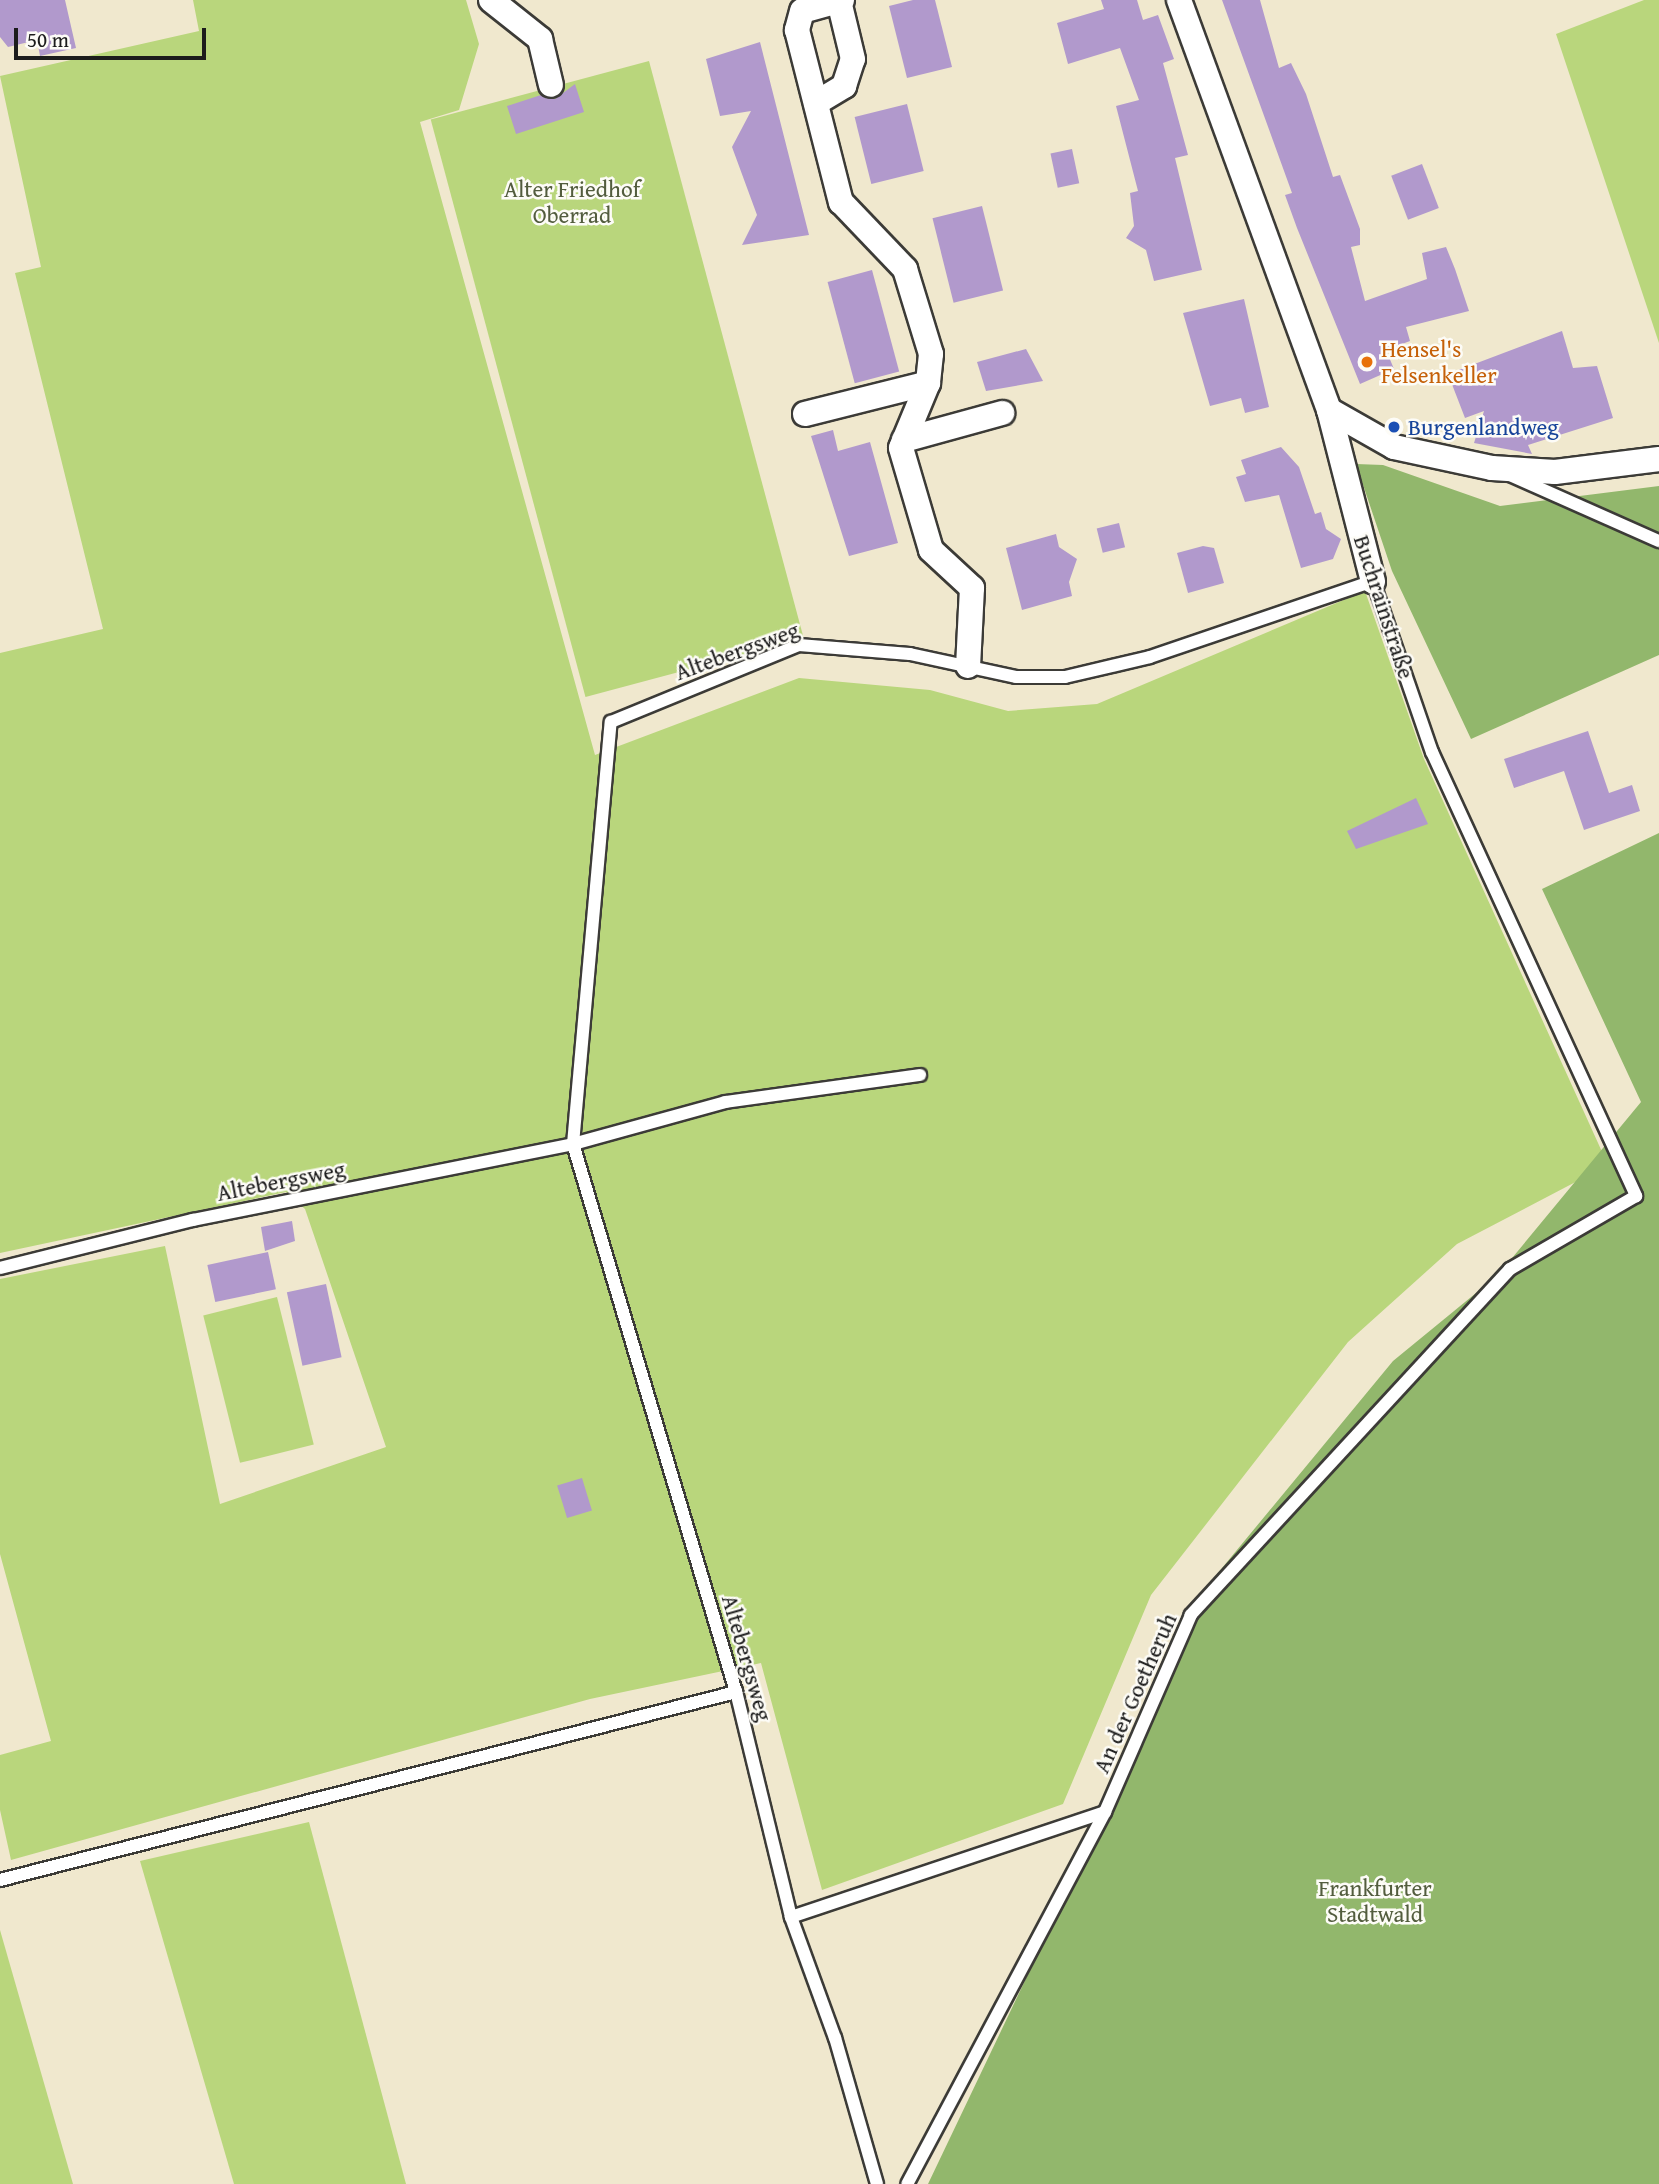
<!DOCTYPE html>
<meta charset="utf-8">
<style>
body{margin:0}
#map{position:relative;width:1659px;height:2184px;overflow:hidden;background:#f0e8ce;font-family:"Gentium Book Plus",serif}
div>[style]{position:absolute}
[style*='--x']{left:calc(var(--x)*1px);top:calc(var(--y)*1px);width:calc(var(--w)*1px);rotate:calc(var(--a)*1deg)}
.green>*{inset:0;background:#b9d67c;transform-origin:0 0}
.forest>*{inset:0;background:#92b76c}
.building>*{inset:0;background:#b199cc;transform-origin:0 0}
.roads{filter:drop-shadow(2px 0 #3c3b37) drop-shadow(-2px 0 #3c3b37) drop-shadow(0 2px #3c3b37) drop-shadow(0 -2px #3c3b37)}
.service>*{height:12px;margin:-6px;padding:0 6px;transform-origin:6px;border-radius:6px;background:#fff}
.minor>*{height:24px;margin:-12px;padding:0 12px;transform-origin:12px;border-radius:12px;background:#fff}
.dots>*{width:19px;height:19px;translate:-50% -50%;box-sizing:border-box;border:4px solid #fdfcf7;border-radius:50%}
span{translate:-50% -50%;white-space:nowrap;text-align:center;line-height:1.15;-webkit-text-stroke:5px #fdfcf7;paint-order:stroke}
.park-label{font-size:23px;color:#535d3e}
.food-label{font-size:23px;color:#c56008}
.left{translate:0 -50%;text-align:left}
.transit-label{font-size:23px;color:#164399}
.street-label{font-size:23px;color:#1c1c1c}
.scale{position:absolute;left:14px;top:28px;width:192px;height:32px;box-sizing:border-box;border:4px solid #1c1c1c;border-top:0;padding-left:9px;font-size:21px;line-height:24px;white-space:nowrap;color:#1c1c1c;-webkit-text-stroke:5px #fdfcf7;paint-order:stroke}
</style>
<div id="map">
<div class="green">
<i style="clip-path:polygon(193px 0,466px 0,479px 44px,459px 110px,420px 122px,595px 755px,799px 678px,930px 690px,1008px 711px,1097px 704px,1365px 591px,1424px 759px,1608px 1165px,1457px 1244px,1348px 1342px,1151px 1595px,1063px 1804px,822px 1890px,761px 1663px,590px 1699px,11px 1860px,0 1810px,0 1755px,51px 1741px,0 1554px,0 1279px,165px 1246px,220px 1504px,386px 1447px,305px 1209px,286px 1192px,0 1253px,0 653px,103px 629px,15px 273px,41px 267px,0 76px,199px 31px)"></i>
<i style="clip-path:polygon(1644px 0,1659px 0,1659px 343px,1556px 34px)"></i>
<i style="left:649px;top:61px;width:598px;height:226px;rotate:75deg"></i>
<i style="left:277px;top:1297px;width:152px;height:76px;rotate:76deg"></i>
<i style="clip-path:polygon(309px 1822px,406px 2184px,234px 2184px,140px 1861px)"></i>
<i style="clip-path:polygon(0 1930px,73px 2184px,0 2184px)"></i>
</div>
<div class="forest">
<i style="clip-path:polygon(1356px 464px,1383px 465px,1500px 506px,1659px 486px,1659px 655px,1471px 739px,1392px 571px)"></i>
<i style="clip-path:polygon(1659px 833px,1659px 2184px,928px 2184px,1105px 1813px,1189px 1608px,1393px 1361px,1498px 1275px,1641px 1102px,1542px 889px)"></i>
</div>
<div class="building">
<i style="clip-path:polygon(0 0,65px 0,76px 48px,40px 56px,37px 40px,8px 47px,0 37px)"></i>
<i style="clip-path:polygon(913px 0,935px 0,952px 67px,907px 78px,889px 6px)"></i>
<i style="clip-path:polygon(1101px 0,1137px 0,1143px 20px,1158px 15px,1174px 59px,1163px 63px,1188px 155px,1175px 158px,1202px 270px,1154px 281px,1146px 250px,1126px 238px,1134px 226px,1130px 193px,1138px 191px,1116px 106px,1139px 100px,1120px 48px,1068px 64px,1057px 23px,1104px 9px)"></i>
<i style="clip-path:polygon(1222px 0,1260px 0,1279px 68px,1291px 63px,1306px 94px,1333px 177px,1340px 175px,1360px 229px,1360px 245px,1351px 247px,1365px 301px,1427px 279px,1422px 253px,1446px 247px,1455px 269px,1469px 311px,1406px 327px,1410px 341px,1386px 350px,1394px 369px,1360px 384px,1297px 228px,1285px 195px,1292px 193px)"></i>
<i style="clip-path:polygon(760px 42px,809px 235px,742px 245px,757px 215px,732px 147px,751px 111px,720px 116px,706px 59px)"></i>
<i style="clip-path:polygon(575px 84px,584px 112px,516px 134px,507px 106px,541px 95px,555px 99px)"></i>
<i style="left:907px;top:104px;width:69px;height:54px;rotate:76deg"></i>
<i style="left:1072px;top:149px;width:35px;height:22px;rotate:78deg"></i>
<i style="left:1422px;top:164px;width:47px;height:33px;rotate:69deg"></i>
<i style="left:982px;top:206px;width:87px;height:51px;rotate:76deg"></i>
<i style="left:872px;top:270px;width:105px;height:46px;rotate:75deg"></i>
<i style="clip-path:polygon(1244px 299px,1269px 407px,1245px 413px,1241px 398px,1210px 406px,1183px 313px)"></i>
<i style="clip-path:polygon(1562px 331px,1573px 368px,1597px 366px,1613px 418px,1528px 445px,1532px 454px,1474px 443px,1484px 411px,1465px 418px,1448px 374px)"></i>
<i style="clip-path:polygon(1026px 349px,1043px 381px,986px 391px,977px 362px)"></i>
<i style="clip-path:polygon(833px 430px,838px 451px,870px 442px,898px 543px,849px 556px,811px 436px)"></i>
<i style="clip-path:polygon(1281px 447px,1299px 467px,1315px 514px,1321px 512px,1326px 529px,1341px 539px,1333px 559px,1301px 568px,1279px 495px,1245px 502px,1236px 477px,1246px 474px,1241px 460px)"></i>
<i style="left:1119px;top:523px;width:25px;height:23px;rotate:76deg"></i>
<i style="clip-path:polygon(1056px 534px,1059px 547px,1077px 559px,1069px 582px,1072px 596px,1022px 610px,1006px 548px)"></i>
<i style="clip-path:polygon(1203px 546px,1214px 548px,1224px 583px,1188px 593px,1177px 553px)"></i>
<i style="clip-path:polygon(1588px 731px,1609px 793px,1632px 785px,1640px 811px,1584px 830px,1564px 771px,1514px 788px,1504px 759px)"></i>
<i style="clip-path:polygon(1416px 798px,1428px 824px,1356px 849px,1347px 831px)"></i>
<i style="clip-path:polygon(292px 1221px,295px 1241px,265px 1251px,261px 1227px)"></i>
<i style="left:268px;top:1252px;width:38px;height:62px;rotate:78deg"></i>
<i style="left:326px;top:1284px;width:75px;height:40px;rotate:78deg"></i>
<i style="left:582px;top:1478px;width:34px;height:26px;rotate:73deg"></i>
</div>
<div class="roads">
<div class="service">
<i style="--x:1512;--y:476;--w:161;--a:23.9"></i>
<i style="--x:0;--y:1268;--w:199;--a:-14"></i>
<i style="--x:193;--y:1220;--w:388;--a:-11.3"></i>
<i style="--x:573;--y:1144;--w:158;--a:-15.4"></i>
<i style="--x:725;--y:1102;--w:197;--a:-7.9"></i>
<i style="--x:0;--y:1880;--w:760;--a:-14.33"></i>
<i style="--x:791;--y:1917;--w:331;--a:-18.5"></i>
<i style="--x:877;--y:2184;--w:152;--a:-106"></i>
<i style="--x:835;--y:2038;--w:129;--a:-110"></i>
<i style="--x:791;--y:1917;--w:232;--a:-103.7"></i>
<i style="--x:736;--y:1692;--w:572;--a:-106.56"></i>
<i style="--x:573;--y:1144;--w:424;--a:-84.9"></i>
<i style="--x:611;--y:722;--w:203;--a:-22.3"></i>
<i style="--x:799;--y:645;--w:111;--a:4.6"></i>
<i style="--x:910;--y:654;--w:108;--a:12.2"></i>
<i style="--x:1016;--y:677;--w:49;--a:0"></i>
<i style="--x:1065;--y:677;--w:87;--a:-13.2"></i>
<i style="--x:1150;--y:657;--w:236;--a:-18.8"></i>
<i style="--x:1373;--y:581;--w:181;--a:71"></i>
<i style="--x:1432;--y:752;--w:489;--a:65.3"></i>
<i style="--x:1636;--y:1196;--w:146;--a:149.9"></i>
<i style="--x:1510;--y:1269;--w:471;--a:132.7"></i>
<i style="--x:1191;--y:1615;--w:215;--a:113.6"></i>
<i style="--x:1105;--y:1812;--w:421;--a:118"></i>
</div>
<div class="minor">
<i style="--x:491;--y:0;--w:63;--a:38.5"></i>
<i style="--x:540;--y:39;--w:47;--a:76.6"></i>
<i style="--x:842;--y:0;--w:41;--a:164.6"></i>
<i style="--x:802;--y:11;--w:20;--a:105"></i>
<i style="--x:797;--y:30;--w:178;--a:75.7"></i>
<i style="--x:841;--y:202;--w:93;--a:46.3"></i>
<i style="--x:905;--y:269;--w:89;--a:73"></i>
<i style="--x:931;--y:354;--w:29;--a:96"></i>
<i style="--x:928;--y:383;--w:70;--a:112.6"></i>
<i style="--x:901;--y:448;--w:106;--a:73.6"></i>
<i style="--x:931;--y:550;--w:56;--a:42.8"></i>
<i style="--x:972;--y:588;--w:78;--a:92.9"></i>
<i style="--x:1179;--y:0;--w:437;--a:69.9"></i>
<i style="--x:1329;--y:410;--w:177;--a:75.6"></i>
<i style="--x:816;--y:103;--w:33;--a:-31"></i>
<i style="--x:844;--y:86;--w:28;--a:-72"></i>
<i style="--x:853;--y:59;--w:60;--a:-103.6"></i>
<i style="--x:1329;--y:410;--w:75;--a:29.6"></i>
<i style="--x:1394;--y:447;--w:100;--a:12.1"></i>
<i style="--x:1492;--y:468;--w:63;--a:3.6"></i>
<i style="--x:1555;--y:472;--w:105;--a:-7.1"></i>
<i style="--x:805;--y:414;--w:127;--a:-14.1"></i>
<i style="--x:904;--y:440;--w:102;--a:-15.4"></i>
</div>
</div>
<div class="dots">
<i style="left:1367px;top:362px;background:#e8710a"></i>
<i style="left:1394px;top:427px;background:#1a4fb4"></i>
</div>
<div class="park-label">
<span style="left:572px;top:202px">Alter Friedhof<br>Oberrad</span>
<span style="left:1375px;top:1901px">Frankfurter<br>Stadtwald</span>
</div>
<div class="food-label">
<span class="left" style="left:1381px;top:362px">Hensel's<br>Felsenkeller</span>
</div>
<div class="transit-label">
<span class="left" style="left:1408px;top:427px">Burgenlandweg</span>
</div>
<div class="street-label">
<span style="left:1384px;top:607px;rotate:72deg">Buchrainstraße</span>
<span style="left:737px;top:651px;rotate:-20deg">Altebergsweg</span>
<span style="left:281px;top:1181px;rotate:-11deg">Altebergsweg</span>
<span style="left:747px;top:1658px;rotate:74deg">Altebergsweg</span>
<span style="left:1135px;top:1693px;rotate:-66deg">An der Goetheruh</span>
</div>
<div class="scale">50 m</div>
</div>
